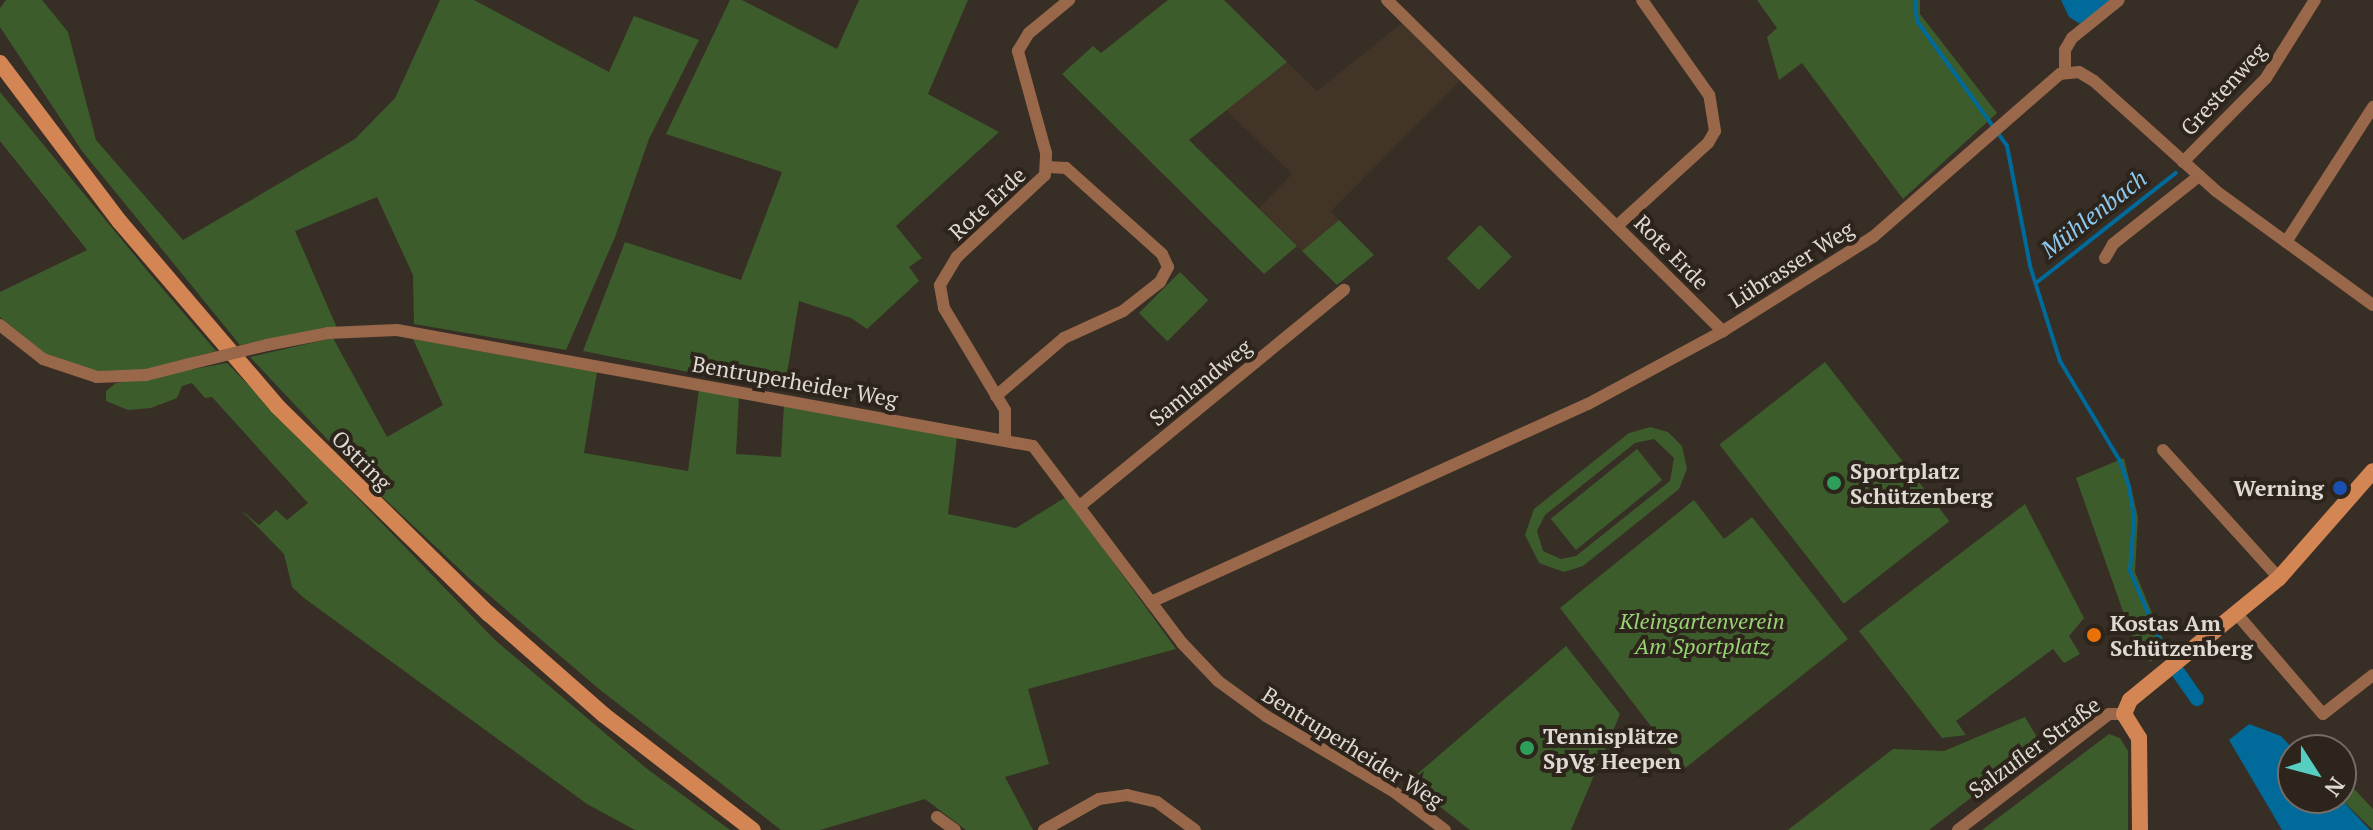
<!DOCTYPE html>
<meta charset="utf-8">
<style>
body{margin:0}
#map{position:relative;width:2373px;height:830px;overflow:hidden;background:#372e25;font-family:"PT Serif",serif}
div>[style]{position:absolute}
[style*='--x']{left:calc(var(--x)*1px);top:calc(var(--y)*1px);width:calc(var(--w)*1px);rotate:calc(var(--a)*1deg)}
.built>*{inset:0;background:#423426}
.green>*{inset:0;background:#3d5c2b;transform-origin:0 0}
.water>*{inset:0;background:#006a9a}
.stream>*{height:4px;margin:-2px;padding:0 2px;transform-origin:2px;border-radius:2px;background:#006a9a}
.canal>*{height:14px;margin:-7px;padding:0 7px;transform-origin:7px;border-radius:7px;background:#006a9a}
.street>*{height:12px;margin:-6px;padding:0 6px;transform-origin:6px;border-radius:6px;background:#996749}
.secondary>*{height:16px;margin:-8px;padding:0 8px;transform-origin:8px;border-radius:8px;background:#d38554}
.street-bridge>*{height:12px;margin:-6px;padding:0 6px;transform-origin:6px;border-radius:6px;background:#996749}
.dots>*{width:22px;height:22px;translate:-50% -50%;box-sizing:border-box;border:4px solid #2d241b;border-radius:50%}
span{translate:-50% -50%;white-space:nowrap;text-align:center;line-height:1.15;-webkit-text-stroke:8px #2d241b;paint-order:stroke}
.street-label{font-size:22px;color:#dfd9d3}
.poi-label{font-size:22px;color:#dfd9d3;font-weight:700}
.left{translate:0 -50%;text-align:left}
.right{translate:-100% -50%;text-align:right}
.park-label{font-size:22px;color:#97d474;font-style:italic}
.water-label{font-size:24px;color:#8dcaf2;font-style:italic}
.north{position:absolute;left:2277px;top:734px;width:80px;height:80px;box-sizing:border-box;background:#2d241b;border:2px solid #746c65;border-radius:50%;rotate:126deg;font-size:22px;font-weight:700;line-height:32px;text-align:center;color:#dfd9d3}
.north::after{content:'';display:block;margin:auto;width:28px;height:36px;background:#57cec2;clip-path:polygon(50% 0,100% 100%,50% 72%,0 100%)}
</style>
<div id="map">
<div class="built">
<i style="clip-path:polygon(1402px 23px,1460px 81px,1331px 211px,1339px 220px,1302px 251px,1258px 209px,1292px 174px,1226px 110px,1287px 62px,1317px 91px)"></i>
</div>
<div class="green">
<i style="clip-path:polygon(6px 0,42px 0,68px 32px,96px 140px,183px 240px,355px 139px,395px 98px,440px 0,474px 0,609px 72px,634px 16px,699px 40px,649px 139px,615px 237px,566px 350px,414px 324px,413px 275px,377px 197px,295px 231px,337px 328px,240px 345px,82px 151px,0 27px,0 8px)"></i>
<i style="clip-path:polygon(730px 0,742px 0,837px 49px,859px 0,968px 0,928px 94px,999px 132px,896px 226px,922px 258px,909px 267px,919px 281px,867px 329px,851px 318px,799px 301px,784px 391px,583px 351px,625px 242px,741px 280px,782px 172px,666px 134px)"></i>
<i style="clip-path:polygon(1168px 0,1224px 0,1287px 62px,1189px 140px,1297px 246px,1264px 274px,1062px 74px,1093px 46px,1101px 53px)"></i>
<i style="clip-path:polygon(1757px 0,1920px 0,1920px 14px,1997px 113px,1903px 199px,1802px 63px,1779px 80px,1767px 37px,1777px 28px)"></i>
<i style="clip-path:polygon(0 92px,150px 274px,216px 351px,144px 370px,95px 371px,44px 353px,0 317px,0 292px,87px 250px,0 141px)"></i>
<i style="clip-path:polygon(1339px 220px,1374px 255px,1337px 285px,1302px 251px)"></i>
<i style="left:1480px;top:225px;width:45px;height:47px;rotate:45deg"></i>
<i style="left:1180px;top:272px;width:40px;height:58px;rotate:45deg"></i>
<i style="clip-path:polygon(333px 338px,387px 437px,443px 405px,413px 339px,597px 372px,584px 453px,688px 471px,699px 390px,739px 397px,736px 454px,781px 457px,784px 404px,957px 437px,948px 514px,1016px 528px,1066px 497px,1176px 649px,1028px 689px,1049px 764px,1005px 777px,1033px 830px,966px 830px,925px 799px,820px 830px,781px 830px,599px 689px,470px 579px,373px 488px,250px 357px)"></i>
<i style="left:1825px;top:362px;width:202px;height:134px;rotate:52deg"></i>
<i style="clip-path:polygon(227px 363px,495px 640px,646px 768px,730px 830px,635px 830px,587px 804px,304px 598px,292px 587px,284px 554px,240px 509px,259px 525px,276px 510px,287px 520px,308px 503px,212px 397px,205px 398px,192px 383px,182px 386px,177px 398px,151px 408px,128px 410px,106px 401px,106px 391px,116px 383px)"></i>
<i style="clip-path:polygon(evenodd,1650px 427px,1668px 432px,1682px 446px,1687px 469px,1679px 489px,1583px 566px,1564px 572px,1539px 563px,1525px 535px,1534px 509px,1629px 433px,1650px 427px,1654px 439px,1674px 458px,1670px 481px,1576px 556px,1561px 559px,1543px 551px,1537px 531px,1545px 515px,1635px 443px,1654px 439px)"></i>
<i style="left:1637px;top:449px;width:40px;height:111px;rotate:51deg"></i>
<i style="clip-path:polygon(2124px 458px,2138px 517px,2135px 572px,2167px 649px,2150px 662px,2131px 634px,2076px 478px)"></i>
<i style="clip-path:polygon(1694px 500px,1724px 539px,1752px 517px,1848px 639px,1684px 769px,1560px 608px)"></i>
<i style="clip-path:polygon(2025px 504px,2084px 618px,2069px 636px,2080px 654px,2064px 663px,2053px 649px,1956px 721px,1966px 735px,1942px 738px,1859px 631px)"></i>
<i style="clip-path:polygon(1566px 646px,1620px 714px,1571px 830px,1470px 830px,1408px 782px)"></i>
<i style="clip-path:polygon(2025px 717px,2041px 744px,1929px 830px,1788px 830px,1893px 749px,1944px 751px)"></i>
<i style="clip-path:polygon(2109px 734px,2120px 738px,2128px 751px,2128px 830px,1982px 830px)"></i>
<i style="clip-path:polygon(2341px 775px,2373px 809px,2373px 830px,2340px 798px)"></i>
</div>
<div class="water">
<i style="clip-path:polygon(2061px 0,2112px 0,2080px 24px,2069px 17px)"></i>
<i style="clip-path:polygon(2249px 724px,2281px 736px,2294px 750px,2293px 798px,2340px 798px,2370px 830px,2282px 830px,2229px 740px)"></i>
</div>
<div class="stream">
<i style="--x:1915;--y:0;--w:21;--a:85"></i>
<i style="--x:1917;--y:21;--w:154;--a:54.2"></i>
<i style="--x:2007;--y:146;--w:122;--a:79.1"></i>
<i style="--x:2030;--y:266;--w:100;--a:72.5"></i>
<i style="--x:2060;--y:361;--w:114;--a:59"></i>
<i style="--x:2119;--y:459;--w:30;--a:70"></i>
<i style="--x:2129;--y:487;--w:30;--a:81"></i>
<i style="--x:2134;--y:517;--w:54;--a:94.2"></i>
<i style="--x:2130;--y:571;--w:86;--a:66.7"></i>
<i style="--x:2036;--y:283;--w:178;--a:-38.2"></i>
</div>
<div class="canal">
<i style="--x:2178;--y:672;--w:33;--a:55"></i>
</div>
<div class="street">
<i style="--x:1387;--y:0;--w:472;--a:44.6"></i>
<i style="--x:2065;--y:73;--w:23;--a:-90"></i>
<i style="--x:2065;--y:50;--w:14;--a:-60"></i>
<i style="--x:2072;--y:38;--w:60;--a:-39"></i>
<i style="--x:2183;--y:162;--w:118;--a:-45.3"></i>
<i style="--x:2266;--y:78;--w:92;--a:-57.9"></i>
<i style="--x:1617;--y:226;--w:123;--a:-42.4"></i>
<i style="--x:1708;--y:143;--w:14;--a:-60"></i>
<i style="--x:1715;--y:131;--w:36;--a:-99"></i>
<i style="--x:1709;--y:95;--w:116;--a:-125.2"></i>
<i style="--x:2286;--y:242;--w:161;--a:-57.2"></i>
<i style="--x:2105;--y:258;--w:16;--a:-60"></i>
<i style="--x:2113;--y:244;--w:110;--a:-38.3"></i>
<i style="--x:0;--y:325;--w:55;--a:38.3"></i>
<i style="--x:43;--y:359;--w:57;--a:18.4"></i>
<i style="--x:97;--y:377;--w:49;--a:-2.3"></i>
<i style="--x:146;--y:375;--w:44;--a:-14.3"></i>
<i style="--x:267;--y:345;--w:62;--a:-11.1"></i>
<i style="--x:328;--y:333;--w:69;--a:-2.5"></i>
<i style="--x:397;--y:330;--w:646;--a:10.34"></i>
<i style="--x:1033;--y:446;--w:247;--a:52.9"></i>
<i style="--x:1182;--y:643;--w:52;--a:46.5"></i>
<i style="--x:1218;--y:681;--w:59;--a:36.1"></i>
<i style="--x:1266;--y:716;--w:147;--a:30.6"></i>
<i style="--x:1393;--y:791;--w:65;--a:36.9"></i>
<i style="--x:996;--y:396;--w:89;--a:-40.5"></i>
<i style="--x:1064;--y:338;--w:65;--a:-24.6"></i>
<i style="--x:1123;--y:311;--w:47;--a:-38.1"></i>
<i style="--x:1160;--y:282;--w:17;--a:-62"></i>
<i style="--x:1168;--y:267;--w:14;--a:-115"></i>
<i style="--x:1162;--y:254;--w:129;--a:-138.1"></i>
<i style="--x:1066;--y:168;--w:18;--a:-177"></i>
<i style="--x:1005;--y:438;--w:28;--a:-90"></i>
<i style="--x:1005;--y:410;--w:119;--a:-120.9"></i>
<i style="--x:944;--y:308;--w:23;--a:-100"></i>
<i style="--x:940;--y:285;--w:33;--a:-59"></i>
<i style="--x:957;--y:257;--w:120;--a:-43"></i>
<i style="--x:1045;--y:175;--w:22;--a:-87"></i>
<i style="--x:1046;--y:153;--w:106;--a:-105.4"></i>
<i style="--x:1018;--y:51;--w:21;--a:-59"></i>
<i style="--x:1029;--y:33;--w:52;--a:-39.5"></i>
<i style="--x:2163;--y:450;--w:173;--a:47.8"></i>
<i style="--x:1081;--y:505;--w:340;--a:-39.3"></i>
<i style="--x:1151;--y:602;--w:480;--a:-24.4"></i>
<i style="--x:1588;--y:404;--w:153;--a:-28.4"></i>
<i style="--x:1723;--y:331;--w:177;--a:-32.1"></i>
<i style="--x:1873;--y:237;--w:248;--a:-41.1"></i>
<i style="--x:2060;--y:74;--w:19;--a:-6"></i>
<i style="--x:2079;--y:72;--w:17;--a:31"></i>
<i style="--x:2094;--y:81;--w:164;--a:42"></i>
<i style="--x:2216;--y:191;--w:194;--a:36"></i>
<i style="--x:2236;--y:613;--w:133;--a:49.3"></i>
<i style="--x:2323;--y:714;--w:63;--a:-38"></i>
<i style="--x:937;--y:817;--w:22;--a:36"></i>
<i style="--x:1044;--y:830;--w:63;--a:-29.4"></i>
<i style="--x:1099;--y:799;--w:28;--a:-8"></i>
<i style="--x:1127;--y:795;--w:31;--a:13"></i>
<i style="--x:1157;--y:802;--w:47;--a:36.4"></i>
<i style="--x:1958;--y:830;--w:190;--a:-37.5"></i>
<i style="--x:2109;--y:714;--w:15;--a:0"></i>
</div>
<div class="secondary">
<i style="--x:0;--y:63;--w:199;--a:53"></i>
<i style="--x:120;--y:222;--w:242;--a:49.5"></i>
<i style="--x:277;--y:406;--w:297;--a:44.5"></i>
<i style="--x:489;--y:614;--w:153;--a:41.3"></i>
<i style="--x:604;--y:715;--w:188;--a:37.7"></i>
<i style="--x:2140;--y:830;--w:92;--a:-90.6"></i>
<i style="--x:2139;--y:738;--w:28;--a:-122"></i>
<i style="--x:2124;--y:714;--w:15;--a:-67"></i>
<i style="--x:2130;--y:700;--w:193;--a:-39.3"></i>
<i style="--x:2279;--y:578;--w:142;--a:-48.7"></i>
</div>
<div class="street-bridge">
<i style="--x:189;--y:364;--w:80;--a:-13.7"></i>
</div>
<div class="dots">
<i style="left:1834px;top:483px;background:#2e9e5b"></i>
<i style="left:2340px;top:488px;background:#1a4fb4"></i>
<i style="left:2094px;top:635px;background:#e8710a"></i>
<i style="left:1527px;top:748px;background:#2e9e5b"></i>
</div>
<div class="street-label">
<span style="left:2223px;top:89px;rotate:-48deg">Grestenweg</span>
<span style="left:987px;top:203px;rotate:-43deg">Rote Erde</span>
<span style="left:1672px;top:252px;rotate:45deg">Rote Erde</span>
<span style="left:1791px;top:264px;rotate:-32deg">Lübrasser Weg</span>
<span style="left:795px;top:381px;rotate:10deg">Bentruperheider Weg</span>
<span style="left:1200px;top:382px;rotate:-39deg">Samlandweg</span>
<span style="left:362px;top:460px;rotate:45deg">Ostring</span>
<span style="left:1353px;top:747px;rotate:32deg">Bentruperheider Weg</span>
<span style="left:2034px;top:747px;rotate:-36deg">Salzufler Straße</span>
</div>
<div class="poi-label">
<span class="left" style="left:1850px;top:483px">Sportplatz<br>Schützenberg</span>
<span class="right" style="left:2324px;top:488px">Werning</span>
<span class="left" style="left:2110px;top:635px">Kostas Am<br>Schützenberg</span>
<span class="left" style="left:1543px;top:748px">Tennisplätze<br>SpVg Heepen</span>
</div>
<div class="park-label">
<span style="left:1702px;top:633px">Kleingartenverein<br>Am Sportplatz</span>
</div>
<div class="water-label">
<span style="left:2094px;top:214px;rotate:-38deg">Mühlenbach</span>
</div>
<div class="north">N</div>
</div>
